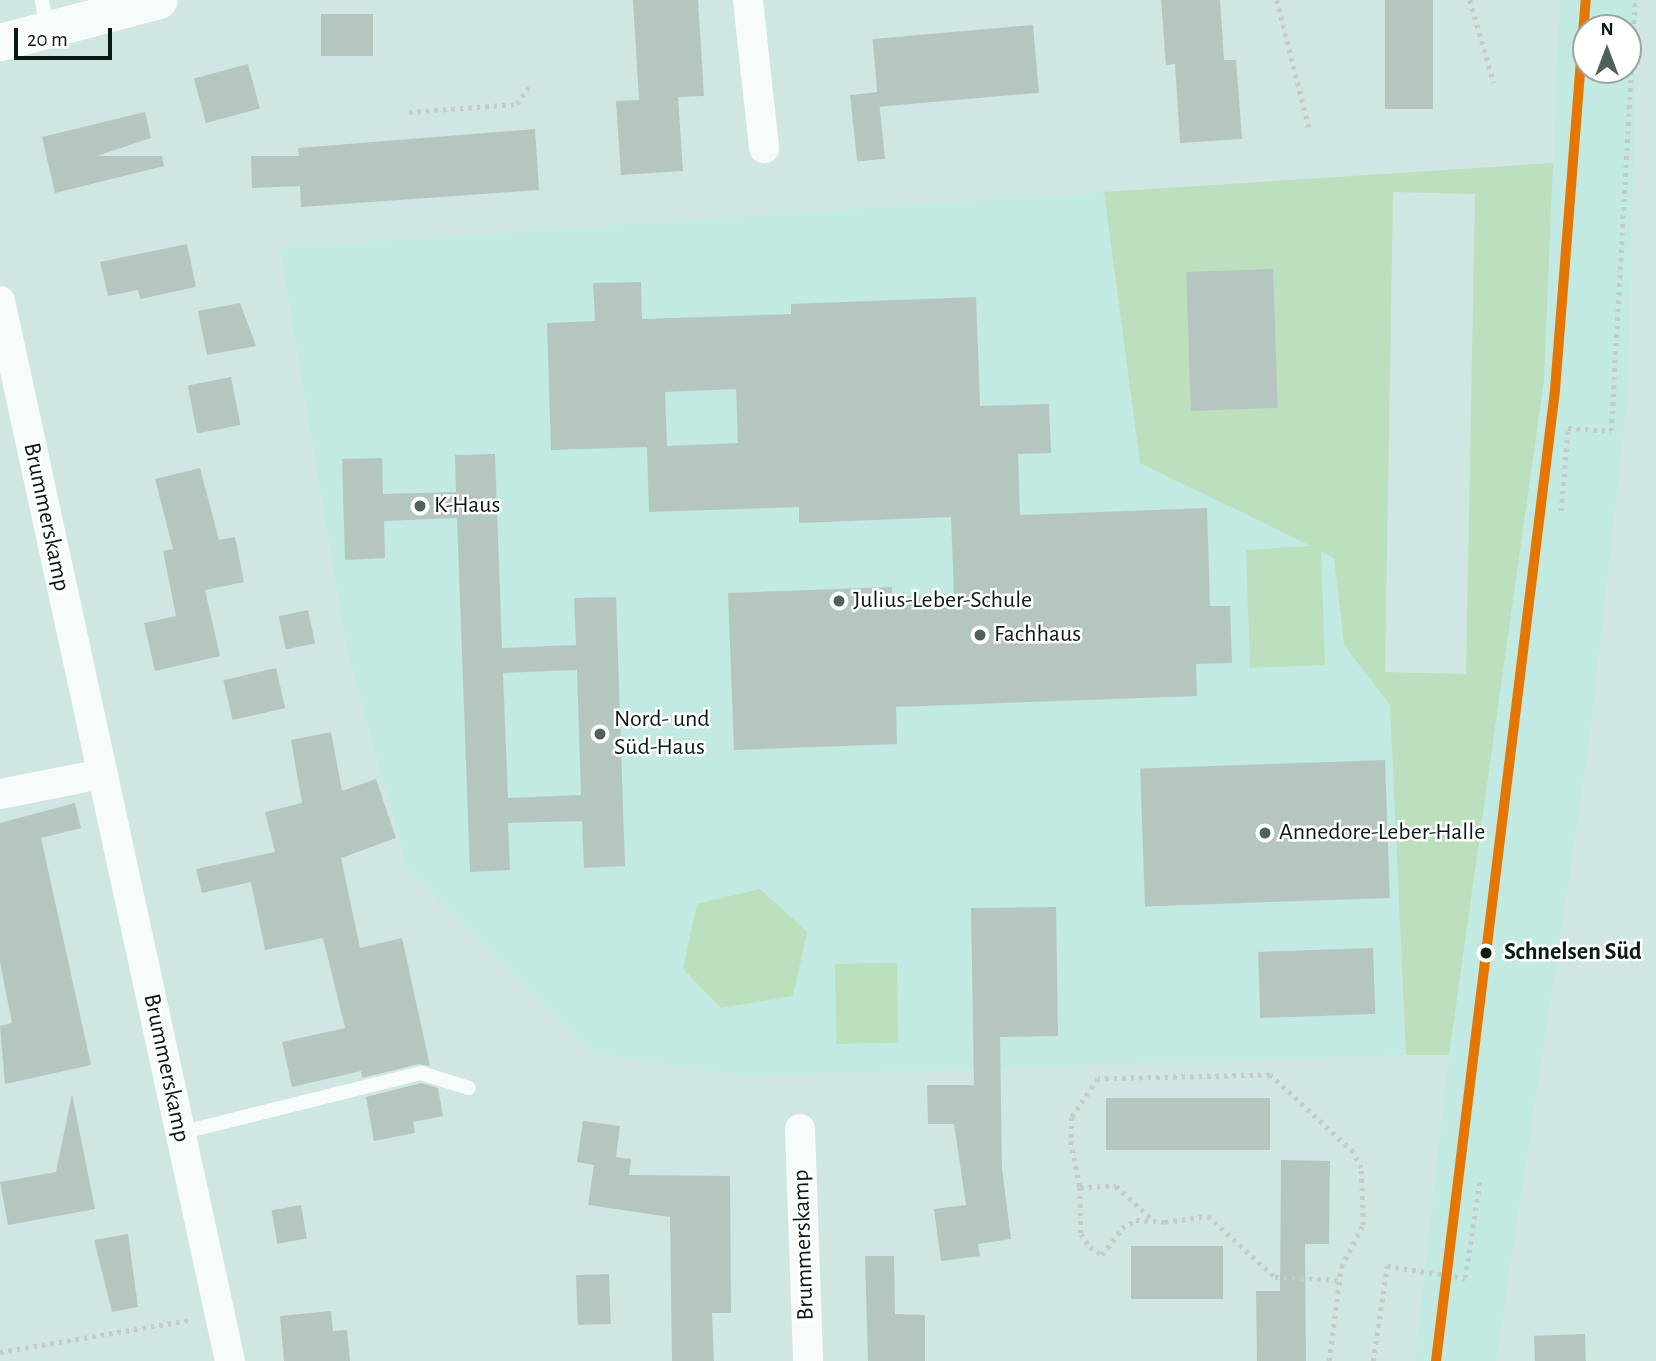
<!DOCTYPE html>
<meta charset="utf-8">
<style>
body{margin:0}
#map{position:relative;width:1656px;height:1361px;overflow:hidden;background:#d0e6e3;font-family:"Alegreya Sans",sans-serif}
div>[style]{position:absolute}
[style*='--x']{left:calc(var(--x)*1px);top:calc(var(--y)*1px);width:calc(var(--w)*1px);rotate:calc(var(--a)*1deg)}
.built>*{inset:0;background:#c2e9e2}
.green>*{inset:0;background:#bce0bd;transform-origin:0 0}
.building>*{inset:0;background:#b5c6c1;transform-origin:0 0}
.path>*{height:4.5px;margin-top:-2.25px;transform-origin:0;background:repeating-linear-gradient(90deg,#c5cbca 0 3.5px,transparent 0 8.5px)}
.service>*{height:14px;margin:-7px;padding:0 7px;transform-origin:7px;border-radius:7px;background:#f8fbfb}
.minor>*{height:30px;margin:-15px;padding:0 15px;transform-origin:15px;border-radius:15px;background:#f8fbfb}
.tertiary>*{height:37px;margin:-18.5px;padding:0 18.5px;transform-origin:18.5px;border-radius:18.5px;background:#f8fbfb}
.rail-1>*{height:10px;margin:-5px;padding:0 5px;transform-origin:5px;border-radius:5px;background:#e67602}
.dots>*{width:19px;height:19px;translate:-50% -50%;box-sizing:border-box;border:4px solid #fff;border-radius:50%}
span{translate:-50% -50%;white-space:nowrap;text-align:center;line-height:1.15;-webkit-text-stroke:5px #fff;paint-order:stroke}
.poi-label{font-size:24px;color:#091916}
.left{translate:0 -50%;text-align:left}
.street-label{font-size:24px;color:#091916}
.stop-label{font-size:24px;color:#091916;font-weight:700}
.north{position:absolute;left:1572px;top:14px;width:70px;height:70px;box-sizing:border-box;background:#fff;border:2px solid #9da3a2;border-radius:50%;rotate:0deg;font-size:19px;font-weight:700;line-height:28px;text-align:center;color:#091916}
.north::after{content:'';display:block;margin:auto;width:24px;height:32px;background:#4f615e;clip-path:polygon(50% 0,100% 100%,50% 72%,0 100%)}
.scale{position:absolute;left:14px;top:28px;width:98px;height:32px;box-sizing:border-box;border:4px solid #091916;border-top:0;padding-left:9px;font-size:21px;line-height:24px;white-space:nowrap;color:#091916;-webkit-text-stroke:5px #fff;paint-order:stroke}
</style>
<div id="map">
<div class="built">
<i style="clip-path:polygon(evenodd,1560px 0,1637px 0,1628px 391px,1588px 751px,1496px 1361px,1415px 1361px,1449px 1055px,1544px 380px,1560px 0,1586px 28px,1628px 28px,1628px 70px,1586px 70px,1586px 28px)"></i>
<i style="clip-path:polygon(1104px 192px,1140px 463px,1334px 557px,1344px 645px,1390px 705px,1406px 1055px,744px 1076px,594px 1053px,407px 868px,347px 648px,280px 248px)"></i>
</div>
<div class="green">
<i style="clip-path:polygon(evenodd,1553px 163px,1544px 380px,1449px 1055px,1406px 1055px,1390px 705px,1344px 645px,1334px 558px,1321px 551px,1325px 665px,1250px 668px,1246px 550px,1311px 546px,1140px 463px,1104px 192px,1553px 163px,1393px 192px,1475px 194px,1466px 674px,1385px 672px,1393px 192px)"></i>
<i style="clip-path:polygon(760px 889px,807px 932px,793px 996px,721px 1008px,683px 969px,697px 904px)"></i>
<i style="left:897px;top:963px;width:80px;height:62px;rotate:89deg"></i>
</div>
<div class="building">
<i style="clip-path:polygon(633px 0,698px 0,704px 96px,678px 97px,683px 171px,621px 175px,616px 101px,639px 100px)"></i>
<i style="clip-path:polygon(1161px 0,1220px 0,1224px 60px,1236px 60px,1242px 139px,1180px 143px,1175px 64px,1166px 65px)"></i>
<i style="left:1385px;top:0;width:48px;height:109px"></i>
<i style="left:373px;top:14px;width:42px;height:52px;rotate:90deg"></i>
<i style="left:1033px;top:25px;width:68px;height:161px;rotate:85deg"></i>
<i style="left:248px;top:64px;width:46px;height:56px;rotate:75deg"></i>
<i style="left:878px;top:92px;width:67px;height:28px;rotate:84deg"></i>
<i style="clip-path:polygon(145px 112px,151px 138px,97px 156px,162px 156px,164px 166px,55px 193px,42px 137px)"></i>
<i style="clip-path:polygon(535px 129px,539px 190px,301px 207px,300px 186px,252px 188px,251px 156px,299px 156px,298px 148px)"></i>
<i style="clip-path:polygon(187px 244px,196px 287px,140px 299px,138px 290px,108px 296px,100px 262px)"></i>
<i style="left:1273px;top:269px;width:139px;height:87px;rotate:88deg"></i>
<i style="clip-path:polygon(evenodd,641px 282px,642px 319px,791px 314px,791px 304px,976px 297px,980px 406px,1049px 404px,1051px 453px,1018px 454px,1020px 515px,1207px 508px,1210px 606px,1230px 606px,1232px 663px,1196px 664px,1197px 696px,896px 707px,897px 744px,734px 750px,728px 593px,892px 587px,892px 597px,954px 594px,951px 517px,799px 523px,799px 507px,649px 512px,647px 447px,551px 450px,547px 323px,595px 321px,593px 283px,641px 282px,736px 389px,738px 443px,667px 446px,665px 392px,736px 389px)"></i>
<i style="clip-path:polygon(240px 303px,256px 346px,207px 355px,198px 311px)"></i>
<i style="left:231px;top:377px;width:49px;height:44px;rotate:79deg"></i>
<i style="clip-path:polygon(evenodd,495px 454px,502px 648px,576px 645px,574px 598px,616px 597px,625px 866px,584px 868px,582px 821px,508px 823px,510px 870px,470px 872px,457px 518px,384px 521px,385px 558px,345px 560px,342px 459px,382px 458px,383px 494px,456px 492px,455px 455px,495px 454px,577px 670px,581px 795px,508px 798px,503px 673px,577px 670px)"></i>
<i style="clip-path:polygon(200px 468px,219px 540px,235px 537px,244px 582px,205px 590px,220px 656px,155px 671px,144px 623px,176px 616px,163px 551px,173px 549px,155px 479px)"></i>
<i style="left:308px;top:610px;width:34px;height:30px;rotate:78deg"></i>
<i style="left:276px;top:668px;width:41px;height:54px;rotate:77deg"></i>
<i style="clip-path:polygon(331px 732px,342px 791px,376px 779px,396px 838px,341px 858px,360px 948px,402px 938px,430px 1066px,419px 1064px,362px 1078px,361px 1071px,292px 1087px,282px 1042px,345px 1028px,323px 938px,265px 950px,251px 882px,202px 893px,196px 869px,275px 852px,265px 812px,302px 803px,291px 740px)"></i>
<i style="left:1385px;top:760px;width:138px;height:245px;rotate:88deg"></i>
<i style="clip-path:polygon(75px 803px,81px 828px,41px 838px,91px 1065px,5px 1084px,0 1026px,12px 1023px,0 962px,0 823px)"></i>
<i style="clip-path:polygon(1056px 907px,1058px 1036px,1000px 1037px,1002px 1169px,1011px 1239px,978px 1244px,980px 1256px,941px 1261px,934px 1209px,966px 1205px,954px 1124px,928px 1124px,927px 1085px,974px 1085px,971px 908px)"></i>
<i style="left:1373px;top:948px;width:66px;height:115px;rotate:88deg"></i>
<i style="clip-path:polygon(421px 1083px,438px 1088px,443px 1116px,413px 1122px,415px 1133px,374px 1141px,366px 1097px)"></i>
<i style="clip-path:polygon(72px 1094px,95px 1209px,8px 1225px,0 1182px,56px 1172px)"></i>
<i style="left:1270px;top:1098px;width:52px;height:164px;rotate:90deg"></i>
<i style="clip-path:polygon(583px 1121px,620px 1126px,616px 1157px,631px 1159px,629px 1175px,730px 1176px,731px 1313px,712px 1313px,714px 1361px,672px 1361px,670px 1217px,588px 1205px,594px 1165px,577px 1162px)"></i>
<i style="clip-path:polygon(1281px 1160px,1330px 1161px,1329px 1244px,1305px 1244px,1306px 1361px,1257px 1361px,1256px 1291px,1280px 1291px)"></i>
<i style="left:301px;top:1205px;width:34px;height:30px;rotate:80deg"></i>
<i style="clip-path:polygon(128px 1234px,138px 1307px,112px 1312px,94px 1240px)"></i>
<i style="left:1131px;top:1246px;width:92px;height:53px"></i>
<i style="clip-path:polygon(865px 1256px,894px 1256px,895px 1314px,925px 1315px,925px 1361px,868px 1361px)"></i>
<i style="left:609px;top:1274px;width:50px;height:33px;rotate:88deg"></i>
<i style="clip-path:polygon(331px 1311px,333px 1331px,347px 1330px,350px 1361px,284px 1361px,280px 1316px)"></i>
<i style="left:1585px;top:1334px;width:27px;height:51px;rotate:88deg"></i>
</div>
<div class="path">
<i style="--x:1277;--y:0;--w:131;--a:75.9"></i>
<i style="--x:1470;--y:0;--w:86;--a:73.9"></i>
<i style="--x:409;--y:112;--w:108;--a:-4.2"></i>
<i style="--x:517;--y:104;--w:23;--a:-56"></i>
<i style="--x:1561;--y:511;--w:83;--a:-85.2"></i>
<i style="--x:1568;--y:428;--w:43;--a:4"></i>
<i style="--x:1611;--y:431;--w:432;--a:-86.8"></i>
<i style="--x:1080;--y:1187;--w:36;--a:-2"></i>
<i style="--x:1116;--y:1186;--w:47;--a:42.4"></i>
<i style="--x:0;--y:1352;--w:192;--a:-9.6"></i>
<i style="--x:1329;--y:1361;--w:95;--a:-82.7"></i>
<i style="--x:1341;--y:1267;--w:47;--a:-62.4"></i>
<i style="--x:1363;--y:1225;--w:57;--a:-92"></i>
<i style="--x:1361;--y:1168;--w:18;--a:-117"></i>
<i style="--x:1353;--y:1152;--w:113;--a:-137.1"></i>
<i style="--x:1270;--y:1075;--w:172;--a:178.7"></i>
<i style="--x:1098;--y:1079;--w:46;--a:124.4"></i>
<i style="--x:1072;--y:1117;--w:24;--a:92"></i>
<i style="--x:1071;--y:1141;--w:47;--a:78.9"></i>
<i style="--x:1080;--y:1187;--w:47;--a:88.8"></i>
<i style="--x:1081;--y:1234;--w:16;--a:55"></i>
<i style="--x:1090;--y:1247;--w:14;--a:34"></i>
<i style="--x:1102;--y:1255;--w:34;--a:-53"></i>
<i style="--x:1122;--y:1228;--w:16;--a:-30"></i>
<i style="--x:1136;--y:1220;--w:29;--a:4"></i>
<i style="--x:1165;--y:1222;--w:43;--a:-7.9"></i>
<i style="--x:1208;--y:1216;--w:91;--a:42.3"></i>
<i style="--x:1275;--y:1277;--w:63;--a:2.7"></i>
<i style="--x:1373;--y:1361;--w:96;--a:-81.6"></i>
<i style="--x:1387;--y:1266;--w:79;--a:8.7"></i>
<i style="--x:1465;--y:1278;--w:100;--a:-81.4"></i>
</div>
<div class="service">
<i style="--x:42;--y:0;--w:30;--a:81"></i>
<i style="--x:180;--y:1133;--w:248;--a:-14"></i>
<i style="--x:421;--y:1073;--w:50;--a:17.4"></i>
</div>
<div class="minor">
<i style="--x:748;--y:0;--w:149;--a:83.8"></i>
<i style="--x:0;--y:301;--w:1085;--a:77.76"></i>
<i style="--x:0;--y:794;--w:103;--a:-11.2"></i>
<i style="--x:800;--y:1129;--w:232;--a:88"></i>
</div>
<div class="tertiary">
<i style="--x:0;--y:42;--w:164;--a:-14.8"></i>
</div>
<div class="rail-1">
<i style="--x:1436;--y:1361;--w:978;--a:-83.01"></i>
<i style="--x:1555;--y:390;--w:391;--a:-85.5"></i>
</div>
<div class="dots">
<i style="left:420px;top:506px;background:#4f615e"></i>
<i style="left:839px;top:601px;background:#4f615e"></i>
<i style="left:980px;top:635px;background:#4f615e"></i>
<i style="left:600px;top:734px;background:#4f615e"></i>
<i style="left:1265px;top:833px;background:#4f615e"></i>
<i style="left:1486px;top:953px;background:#091916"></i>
</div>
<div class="poi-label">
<span class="left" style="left:434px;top:506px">K-Haus</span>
<span class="left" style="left:853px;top:601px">Julius-Leber-Schule</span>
<span class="left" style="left:994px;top:635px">Fachhaus</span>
<span class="left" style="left:614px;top:734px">Nord- und<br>Süd-Haus</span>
<span class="left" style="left:1279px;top:833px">Annedore-Leber-Halle</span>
</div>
<div class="street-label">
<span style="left:46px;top:517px;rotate:78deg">Brummerskamp</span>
<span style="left:166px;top:1068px;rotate:78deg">Brummerskamp</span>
<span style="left:804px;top:1245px;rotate:-92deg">Brummerskamp</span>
</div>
<div class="stop-label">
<span class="left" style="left:1504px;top:953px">Schnelsen Süd</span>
</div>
<div class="north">N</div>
<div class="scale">20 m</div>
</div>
